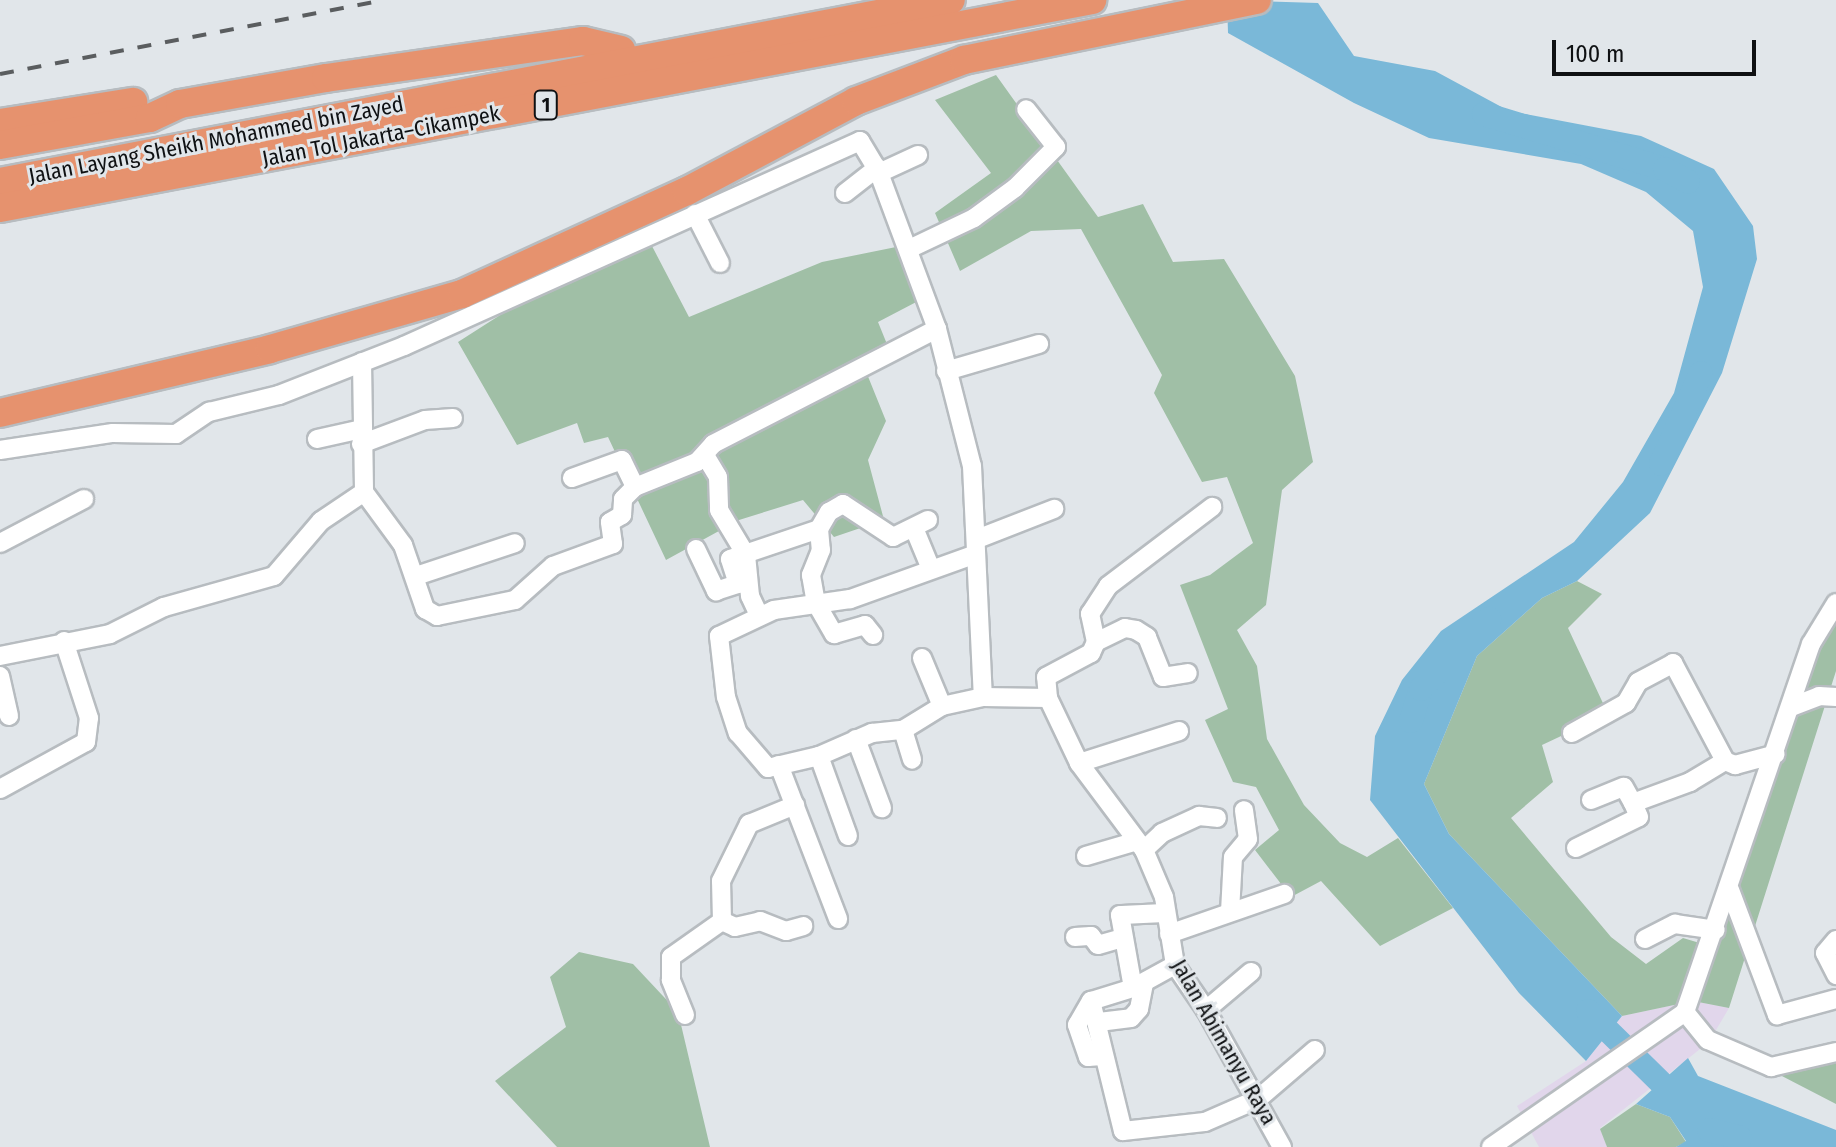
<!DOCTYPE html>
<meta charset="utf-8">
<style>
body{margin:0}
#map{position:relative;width:1836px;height:1147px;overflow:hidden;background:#e1e6ea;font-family:"Fira Sans Condensed",sans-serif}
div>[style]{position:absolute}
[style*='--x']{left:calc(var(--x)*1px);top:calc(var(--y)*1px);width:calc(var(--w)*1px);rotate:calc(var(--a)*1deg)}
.industrial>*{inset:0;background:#e1d6eb}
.green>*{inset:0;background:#a0bfa6}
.water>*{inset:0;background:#7ab8d8}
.river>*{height:24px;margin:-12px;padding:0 12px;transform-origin:12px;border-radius:12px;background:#7ab8d8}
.roads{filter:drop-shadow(2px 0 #b7bcc0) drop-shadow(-2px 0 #b7bcc0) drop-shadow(0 2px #b7bcc0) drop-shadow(0 -2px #b7bcc0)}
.minor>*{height:18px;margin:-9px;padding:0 9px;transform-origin:9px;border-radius:9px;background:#fff}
.highway>*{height:28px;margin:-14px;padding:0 14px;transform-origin:14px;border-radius:14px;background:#e6926e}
.rail>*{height:4px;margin-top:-2px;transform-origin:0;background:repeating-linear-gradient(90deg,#5a5d5f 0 14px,transparent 0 28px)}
span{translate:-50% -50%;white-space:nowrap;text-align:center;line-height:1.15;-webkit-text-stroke:6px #e1e6ea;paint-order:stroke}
.shield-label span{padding:2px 6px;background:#e1e6ea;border:2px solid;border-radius:6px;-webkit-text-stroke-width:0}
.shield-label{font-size:20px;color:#0f1113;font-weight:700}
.street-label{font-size:22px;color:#0f1113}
.scale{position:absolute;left:1552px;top:40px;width:204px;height:36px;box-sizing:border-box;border:4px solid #0f1113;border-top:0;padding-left:10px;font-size:24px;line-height:28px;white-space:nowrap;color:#0f1113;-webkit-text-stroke:6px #e1e6ea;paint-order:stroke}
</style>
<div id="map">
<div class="industrial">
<i style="clip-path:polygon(1693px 1001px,1729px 1008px,1709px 1042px,1600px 1128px,1607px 1147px,1539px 1147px,1517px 1106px,1586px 1061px,1622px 1016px)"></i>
</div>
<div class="green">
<i style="clip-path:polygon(996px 75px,1098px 217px,1143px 204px,1173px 262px,1224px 259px,1295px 376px,1313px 462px,1282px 490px,1266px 605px,1237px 630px,1257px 666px,1267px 739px,1304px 805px,1340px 843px,1367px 857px,1398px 838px,1453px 908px,1380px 946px,1321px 881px,1291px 897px,1255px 850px,1279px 830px,1256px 787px,1233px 782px,1205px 720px,1228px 709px,1180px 585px,1210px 575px,1253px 543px,1227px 477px,1202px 482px,1154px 393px,1162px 375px,1081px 229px,1031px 231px,960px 271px,935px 213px,991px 173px,935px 100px)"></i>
<i style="clip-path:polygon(641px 225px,689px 317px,822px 262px,901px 246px,922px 299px,878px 322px,891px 354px,867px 374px,886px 421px,868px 460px,884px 520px,834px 537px,803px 500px,739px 520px,666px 560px,608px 437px,584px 443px,577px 423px,517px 445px,458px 342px)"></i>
<i style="clip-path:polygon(1577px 581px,1602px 594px,1568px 628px,1608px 714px,1542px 745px,1553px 782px,1511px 818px,1611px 937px,1646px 964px,1683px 938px,1713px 947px,1804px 693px,1808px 653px,1836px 605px,1836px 671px,1729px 1008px,1693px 1001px,1622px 1016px,1449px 834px,1424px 784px,1477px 656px,1542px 598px)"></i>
<i style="clip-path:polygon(579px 952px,633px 964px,678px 1012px,710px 1147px,557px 1147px,495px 1081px,566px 1027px,550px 977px)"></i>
<i style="clip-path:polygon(1836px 1054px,1836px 1104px,1776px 1073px)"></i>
<i style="clip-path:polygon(1636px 1104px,1670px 1117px,1686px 1142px,1676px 1147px,1607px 1147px,1600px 1129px)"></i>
</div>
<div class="water">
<i style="clip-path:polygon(1227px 0,1318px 3px,1354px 56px,1435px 71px,1509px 111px,1641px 136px,1714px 169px,1753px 226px,1757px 259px,1722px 373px,1650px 513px,1577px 581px,1542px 598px,1477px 656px,1424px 784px,1449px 834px,1622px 1016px,1586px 1061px,1519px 993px,1370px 800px,1375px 736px,1402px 680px,1441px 631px,1574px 542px,1623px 482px,1674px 393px,1703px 287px,1693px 231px,1646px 192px,1581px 164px,1429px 138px,1354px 103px,1228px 33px)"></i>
<i style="clip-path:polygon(1688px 1058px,1698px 1076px,1836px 1130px,1836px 1147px,1676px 1147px,1686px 1141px,1670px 1117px,1636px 1104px)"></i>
</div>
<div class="river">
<i style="--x:1484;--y:114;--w:189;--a:16.9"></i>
<i style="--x:1665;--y:169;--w:26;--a:29"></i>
<i style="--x:1661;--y:464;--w:99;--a:-66.3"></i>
<i style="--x:1411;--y:721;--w:34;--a:-73"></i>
<i style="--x:1421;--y:689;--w:98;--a:-45.8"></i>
<i style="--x:1588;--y:1011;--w:170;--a:44.5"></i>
<i style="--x:1709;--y:1130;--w:32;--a:14"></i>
</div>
<div class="roads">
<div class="minor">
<i style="--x:879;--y:173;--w:43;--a:-24.8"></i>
<i style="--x:845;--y:193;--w:41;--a:-38"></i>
<i style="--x:695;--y:214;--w:55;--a:63"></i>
<i style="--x:909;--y:249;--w:72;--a:-25.5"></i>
<i style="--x:974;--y:218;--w:51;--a:-36.2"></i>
<i style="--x:1015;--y:188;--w:58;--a:-45"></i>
<i style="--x:1056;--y:147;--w:48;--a:-128.3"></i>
<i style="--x:362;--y:362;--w:130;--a:89.1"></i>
<i style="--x:364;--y:492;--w:66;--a:53.7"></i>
<i style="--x:403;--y:545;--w:68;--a:71"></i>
<i style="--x:425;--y:609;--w:14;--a:30"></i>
<i style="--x:437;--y:616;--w:80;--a:-11.6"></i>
<i style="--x:515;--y:600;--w:51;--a:-41.8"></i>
<i style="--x:553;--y:566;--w:64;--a:-20.1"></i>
<i style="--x:613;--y:544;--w:22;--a:-98"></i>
<i style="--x:610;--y:522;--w:14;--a:-30"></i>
<i style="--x:622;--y:515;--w:16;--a:-86"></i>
<i style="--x:623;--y:499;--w:17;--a:-45"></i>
<i style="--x:635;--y:487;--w:67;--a:-22"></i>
<i style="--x:697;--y:462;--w:24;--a:-48"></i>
<i style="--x:713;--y:444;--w:252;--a:-27.2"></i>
<i style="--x:946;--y:371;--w:97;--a:-16.2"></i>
<i style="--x:317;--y:439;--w:46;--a:-12.5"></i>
<i style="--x:361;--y:444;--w:68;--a:-20.6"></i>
<i style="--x:425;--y:420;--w:28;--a:-4"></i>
<i style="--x:0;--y:450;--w:114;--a:-8.6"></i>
<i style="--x:113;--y:433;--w:63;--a:0.9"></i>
<i style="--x:176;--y:434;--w:40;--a:-34"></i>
<i style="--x:209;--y:412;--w:72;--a:-13.7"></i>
<i style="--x:279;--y:395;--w:134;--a:-21.4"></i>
<i style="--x:404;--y:346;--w:500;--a:-24.2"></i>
<i style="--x:860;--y:141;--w:37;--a:59"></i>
<i style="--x:879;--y:173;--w:166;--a:69.6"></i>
<i style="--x:937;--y:329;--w:141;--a:75.7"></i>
<i style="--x:972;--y:466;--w:231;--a:87.3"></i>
<i style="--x:706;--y:457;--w:23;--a:59"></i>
<i style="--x:718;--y:477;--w:33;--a:88"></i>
<i style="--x:719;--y:510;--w:52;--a:59"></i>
<i style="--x:746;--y:555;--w:41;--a:84.4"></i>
<i style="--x:750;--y:596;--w:21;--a:65"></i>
<i style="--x:572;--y:478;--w:53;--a:-19.8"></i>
<i style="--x:622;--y:460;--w:30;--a:64"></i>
<i style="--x:914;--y:528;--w:44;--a:67.5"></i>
<i style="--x:819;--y:529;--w:20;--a:-60"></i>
<i style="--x:829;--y:512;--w:16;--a:-30"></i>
<i style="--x:843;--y:504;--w:60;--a:33.4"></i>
<i style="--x:893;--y:537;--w:39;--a:-26"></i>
<i style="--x:977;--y:539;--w:83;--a:-21.3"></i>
<i style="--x:0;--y:543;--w:95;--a:-27.6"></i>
<i style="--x:696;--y:549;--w:47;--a:64.5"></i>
<i style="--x:716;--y:591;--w:23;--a:-18"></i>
<i style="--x:738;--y:584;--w:26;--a:-108"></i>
<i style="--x:730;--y:559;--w:94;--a:-18.6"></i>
<i style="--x:819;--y:529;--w:21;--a:85"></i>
<i style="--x:821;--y:550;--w:27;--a:112"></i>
<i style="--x:811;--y:575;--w:28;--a:80"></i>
<i style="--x:816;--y:603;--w:36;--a:60"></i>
<i style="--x:834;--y:634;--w:32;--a:-16"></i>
<i style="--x:865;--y:625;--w:13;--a:51"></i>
<i style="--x:976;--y:554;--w:134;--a:160.3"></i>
<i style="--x:850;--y:599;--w:77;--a:171.8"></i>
<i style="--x:774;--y:610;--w:61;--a:154.7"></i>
<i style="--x:719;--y:636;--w:61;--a:83.5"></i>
<i style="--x:726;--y:697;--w:38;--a:72"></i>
<i style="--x:738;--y:733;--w:46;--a:49.4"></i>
<i style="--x:768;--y:768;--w:52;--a:-13.2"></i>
<i style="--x:819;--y:756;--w:58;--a:-23.5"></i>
<i style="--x:872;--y:733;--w:31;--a:-6"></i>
<i style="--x:903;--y:730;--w:46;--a:-31.6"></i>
<i style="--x:942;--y:706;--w:42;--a:-12.4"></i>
<i style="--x:983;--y:697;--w:65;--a:0.9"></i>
<i style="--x:1048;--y:698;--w:72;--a:64.5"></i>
<i style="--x:1079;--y:763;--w:109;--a:53.2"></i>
<i style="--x:1144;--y:850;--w:51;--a:66.9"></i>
<i style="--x:1164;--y:897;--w:69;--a:80.8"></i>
<i style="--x:1175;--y:965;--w:55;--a:55.4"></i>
<i style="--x:1206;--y:1010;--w:157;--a:61"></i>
<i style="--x:416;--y:576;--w:104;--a:-18.4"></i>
<i style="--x:1096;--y:642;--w:32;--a:-26"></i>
<i style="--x:1125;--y:628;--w:11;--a:10"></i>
<i style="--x:1136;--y:630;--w:13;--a:32"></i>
<i style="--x:1147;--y:637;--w:43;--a:68.2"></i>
<i style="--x:1163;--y:677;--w:25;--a:-9"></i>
<i style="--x:0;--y:656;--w:112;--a:-11.3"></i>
<i style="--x:110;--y:634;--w:60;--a:-26.6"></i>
<i style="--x:164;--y:607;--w:114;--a:-15.7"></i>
<i style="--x:274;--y:576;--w:72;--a:-49.5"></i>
<i style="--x:321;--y:521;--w:52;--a:-34"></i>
<i style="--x:922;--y:658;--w:52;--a:67.4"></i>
<i style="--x:0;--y:676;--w:41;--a:77.3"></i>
<i style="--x:1048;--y:698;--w:21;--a:-95"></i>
<i style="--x:1046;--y:677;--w:51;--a:-28.1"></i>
<i style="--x:1091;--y:653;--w:12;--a:-66"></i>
<i style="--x:1096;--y:642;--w:29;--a:-102"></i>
<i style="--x:1090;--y:614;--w:33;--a:-57"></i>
<i style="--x:1108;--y:586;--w:131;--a:-37.2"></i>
<i style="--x:1791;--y:707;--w:30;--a:-21"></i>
<i style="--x:1819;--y:696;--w:17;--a:3"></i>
<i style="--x:903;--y:730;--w:31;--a:73"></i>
<i style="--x:1572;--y:733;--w:62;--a:-29.1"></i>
<i style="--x:1626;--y:703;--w:24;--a:-60"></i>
<i style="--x:1638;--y:682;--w:40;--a:-28"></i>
<i style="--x:1673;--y:663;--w:111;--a:62"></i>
<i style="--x:1725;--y:761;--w:11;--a:22"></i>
<i style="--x:1735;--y:765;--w:42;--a:-15"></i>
<i style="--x:856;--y:739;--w:74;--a:69.4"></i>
<i style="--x:819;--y:756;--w:85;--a:70.1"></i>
<i style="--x:1079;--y:763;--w:105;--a:-17.7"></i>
<i style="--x:779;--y:765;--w:165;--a:69"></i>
<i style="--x:0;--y:789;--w:98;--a:-28.7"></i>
<i style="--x:86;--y:742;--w:24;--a:-83"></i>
<i style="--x:89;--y:718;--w:81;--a:-108"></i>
<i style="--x:1591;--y:800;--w:35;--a:-22"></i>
<i style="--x:1624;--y:787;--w:18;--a:61"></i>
<i style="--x:1576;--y:848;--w:70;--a:-26.2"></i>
<i style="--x:1639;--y:817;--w:15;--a:-113"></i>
<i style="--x:1633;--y:803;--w:61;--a:-20.2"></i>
<i style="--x:1690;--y:782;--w:41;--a:-31"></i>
<i style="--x:1144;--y:850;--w:25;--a:-43"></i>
<i style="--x:1162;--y:833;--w:41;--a:-24.7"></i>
<i style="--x:1199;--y:816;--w:18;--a:6"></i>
<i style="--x:1086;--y:856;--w:53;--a:-16.4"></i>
<i style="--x:1730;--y:890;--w:134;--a:69.4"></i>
<i style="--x:1777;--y:1015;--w:61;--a:-15.2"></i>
<i style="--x:1230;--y:912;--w:55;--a:-86.9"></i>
<i style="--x:1233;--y:857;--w:23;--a:-50"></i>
<i style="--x:1248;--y:839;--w:29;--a:-98"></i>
<i style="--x:722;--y:921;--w:14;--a:25"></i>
<i style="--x:735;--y:927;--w:26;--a:-13"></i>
<i style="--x:760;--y:921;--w:28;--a:21"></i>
<i style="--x:786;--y:931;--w:18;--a:-16"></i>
<i style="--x:1169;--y:934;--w:122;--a:-19.2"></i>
<i style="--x:1075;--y:937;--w:16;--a:-4"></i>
<i style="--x:1091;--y:936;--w:11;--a:52"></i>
<i style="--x:1098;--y:945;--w:25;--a:-16"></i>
<i style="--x:1645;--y:939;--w:34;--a:-27"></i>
<i style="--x:1675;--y:924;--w:41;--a:8.3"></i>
<i style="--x:1836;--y:940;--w:17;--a:130"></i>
<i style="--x:1825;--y:953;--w:25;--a:63"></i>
<i style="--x:1133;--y:988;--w:74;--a:-100.1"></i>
<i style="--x:1120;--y:915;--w:46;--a:-2.5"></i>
<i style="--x:1091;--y:1001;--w:134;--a:76.2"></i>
<i style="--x:1123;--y:1131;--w:82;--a:-6.3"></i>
<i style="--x:1205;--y:1122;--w:58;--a:-23.5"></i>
<i style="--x:1258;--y:1099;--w:75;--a:-40.7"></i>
<i style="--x:1206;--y:1010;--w:59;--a:-40.2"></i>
<i style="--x:1685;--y:1012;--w:36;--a:51"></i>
<i style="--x:1708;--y:1040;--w:69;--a:23.2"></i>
<i style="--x:1771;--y:1067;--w:67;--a:-13"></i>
<i style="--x:685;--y:1015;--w:38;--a:-112"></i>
<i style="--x:671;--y:980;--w:23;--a:-90"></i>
<i style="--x:671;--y:957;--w:62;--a:-35.2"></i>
<i style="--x:722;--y:921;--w:40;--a:-91.4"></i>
<i style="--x:721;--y:881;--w:64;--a:-63.8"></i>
<i style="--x:749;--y:824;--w:50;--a:-22.4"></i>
<i style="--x:1099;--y:1022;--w:32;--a:-7"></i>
<i style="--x:1131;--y:1018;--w:12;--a:-48"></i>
<i style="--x:1139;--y:1009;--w:25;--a:-79"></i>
<i style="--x:1102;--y:1056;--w:14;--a:176"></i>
<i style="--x:1088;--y:1057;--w:34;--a:-109"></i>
<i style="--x:1077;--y:1025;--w:28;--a:-60"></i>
<i style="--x:1091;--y:1001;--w:44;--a:-17.2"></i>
<i style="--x:1133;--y:988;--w:48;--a:-28.7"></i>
<i style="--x:1491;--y:1147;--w:236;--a:-34.8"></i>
<i style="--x:1685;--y:1012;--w:389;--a:-71.1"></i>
<i style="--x:1811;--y:644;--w:48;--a:-58.6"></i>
</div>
<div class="highway">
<i style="--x:0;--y:123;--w:135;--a:-9"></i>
<i style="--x:0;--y:145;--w:152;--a:-10.2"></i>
<i style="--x:150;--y:118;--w:33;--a:-25"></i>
<i style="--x:180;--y:104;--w:148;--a:-10.1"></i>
<i style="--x:326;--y:78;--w:260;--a:-8.2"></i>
<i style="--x:583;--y:41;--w:39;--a:13"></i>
<i style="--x:0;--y:182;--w:968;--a:-10.83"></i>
<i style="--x:0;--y:208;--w:1112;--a:-10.78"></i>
<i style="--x:0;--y:413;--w:277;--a:-13.3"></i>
<i style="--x:270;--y:349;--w:200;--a:-16"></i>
<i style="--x:462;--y:294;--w:247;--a:-24.6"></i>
<i style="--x:687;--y:191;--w:191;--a:-28"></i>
<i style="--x:856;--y:101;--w:116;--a:-20.8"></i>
<i style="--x:964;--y:60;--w:299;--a:-11.6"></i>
</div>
</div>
<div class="rail">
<i style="--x:0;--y:74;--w:390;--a:-10.9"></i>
</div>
<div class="shield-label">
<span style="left:546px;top:105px">1</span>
</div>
<div class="street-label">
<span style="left:381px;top:136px;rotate:-11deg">Jalan Tol Jakarta–Cikampek</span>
<span style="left:216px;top:140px;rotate:-11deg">Jalan Layang Sheikh Mohammed bin Zayed</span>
<span style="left:1224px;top:1042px;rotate:60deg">Jalan Abimanyu Raya</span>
</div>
<div class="scale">100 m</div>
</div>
